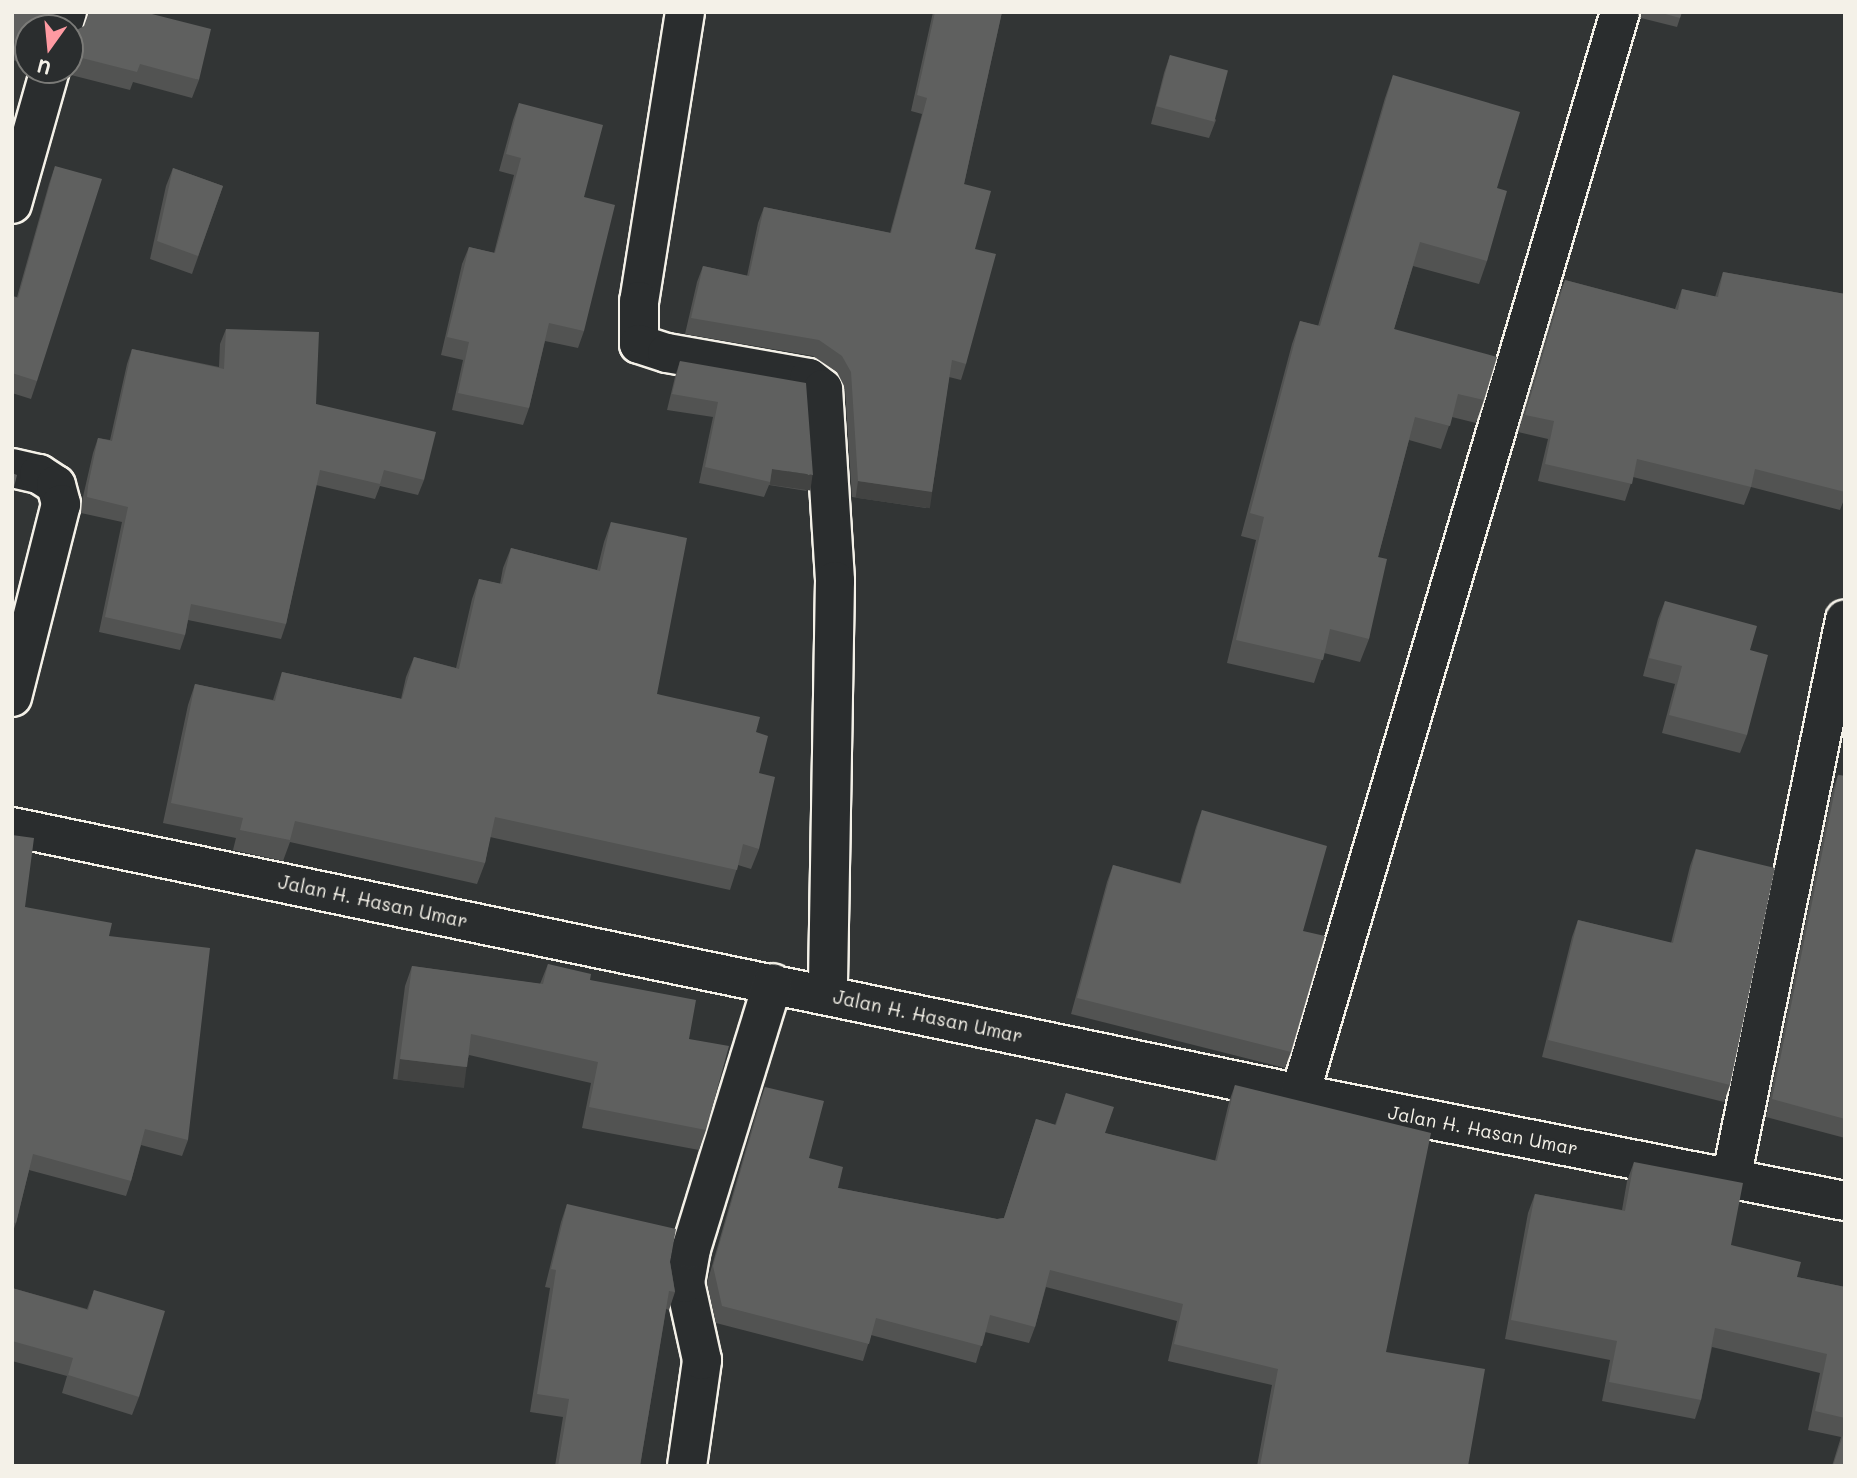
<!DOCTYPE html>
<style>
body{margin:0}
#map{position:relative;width:1857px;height:1478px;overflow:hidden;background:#323535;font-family:Mali,sans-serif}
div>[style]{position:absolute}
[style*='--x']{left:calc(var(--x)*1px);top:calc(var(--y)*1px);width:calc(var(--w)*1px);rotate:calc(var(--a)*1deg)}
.roads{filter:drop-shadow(2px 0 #f4f1e8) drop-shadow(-2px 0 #f4f1e8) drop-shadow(0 2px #f4f1e8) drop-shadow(0 -2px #f4f1e8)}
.street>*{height:38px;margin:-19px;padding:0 19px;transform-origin:19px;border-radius:19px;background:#2a2d2e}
.wall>*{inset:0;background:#525352}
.shaded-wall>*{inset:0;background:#424342;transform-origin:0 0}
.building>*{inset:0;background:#5f605f;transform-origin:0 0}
span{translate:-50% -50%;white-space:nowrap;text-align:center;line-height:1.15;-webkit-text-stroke:5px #2a2d2e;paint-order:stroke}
.street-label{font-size:19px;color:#f4f1e8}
.frame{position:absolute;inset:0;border:14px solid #f4f1e8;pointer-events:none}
.north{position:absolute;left:14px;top:14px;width:70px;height:70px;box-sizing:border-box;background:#2a2d2e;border:2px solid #7b7b78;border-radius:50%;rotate:195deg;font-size:19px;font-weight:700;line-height:28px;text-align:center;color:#f4f1e8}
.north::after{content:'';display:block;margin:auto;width:24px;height:32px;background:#ff9aa2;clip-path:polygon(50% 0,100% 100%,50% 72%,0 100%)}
</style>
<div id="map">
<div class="roads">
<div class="street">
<i style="--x:685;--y:12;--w:293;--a:99"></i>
<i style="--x:639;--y:301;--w:43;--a:90"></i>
<i style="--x:639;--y:344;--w:29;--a:18"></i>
<i style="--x:667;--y:353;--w:144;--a:10"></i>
<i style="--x:809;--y:378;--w:18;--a:38"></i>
<i style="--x:823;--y:389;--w:192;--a:86.4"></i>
<i style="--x:835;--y:581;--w:414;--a:91"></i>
<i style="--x:62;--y:28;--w:17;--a:-73"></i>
<i style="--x:12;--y:204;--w:139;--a:-74.2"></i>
<i style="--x:12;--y:468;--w:28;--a:13"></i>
<i style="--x:39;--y:474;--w:20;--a:33"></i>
<i style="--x:56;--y:485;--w:20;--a:75"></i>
<i style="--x:61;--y:504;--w:199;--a:104.2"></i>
<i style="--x:12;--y:827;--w:1315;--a:11.71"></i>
<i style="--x:1300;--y:1094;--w:555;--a:11.11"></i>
<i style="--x:1300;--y:1094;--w:1128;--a:-73.52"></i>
<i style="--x:1731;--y:1179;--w:571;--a:-78.49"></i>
<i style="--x:687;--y:1466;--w:107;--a:-81.9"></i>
<i style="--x:702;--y:1360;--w:79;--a:-102.4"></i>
<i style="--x:685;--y:1283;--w:35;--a:-80"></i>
<i style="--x:691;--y:1249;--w:278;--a:-72.9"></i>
</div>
</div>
<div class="wall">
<i style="clip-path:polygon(12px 12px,28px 28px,28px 64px,12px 60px)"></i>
<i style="clip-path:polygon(933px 12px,1002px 12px,964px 184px,975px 249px,966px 364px,961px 380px,949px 377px,932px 492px,926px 508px,852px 497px,845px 388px,837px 372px,813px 356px,685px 334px,697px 282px,703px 266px,747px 276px,758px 223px,764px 207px,890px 233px,922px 114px,911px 111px)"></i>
<i style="clip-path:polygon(1641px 12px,1682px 12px,1677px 27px,1641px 18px)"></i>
<i style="clip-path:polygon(70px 31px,199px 80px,192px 98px,133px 82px,130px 90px,71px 75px)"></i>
<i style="clip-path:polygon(1170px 55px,1216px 120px,1209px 138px,1151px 124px,1164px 73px)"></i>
<i style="clip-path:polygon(1393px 75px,1497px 188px,1487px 261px,1479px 284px,1413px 266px,1394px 329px,1484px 400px,1476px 423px,1452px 417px,1441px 449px,1409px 440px,1378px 557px,1369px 639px,1360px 662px,1324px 653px,1314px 683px,1227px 663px,1256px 540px,1241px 536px,1292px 344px,1300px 321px,1318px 326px,1385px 98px)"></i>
<i style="clip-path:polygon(519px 103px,584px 197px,584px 331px,578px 348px,545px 341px,529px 408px,523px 425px,452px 410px,463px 360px,441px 355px,462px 264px,469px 247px,494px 253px,514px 175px,499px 171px,513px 120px)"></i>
<i style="clip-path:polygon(55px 166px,37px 381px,31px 399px,12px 393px,12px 296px,17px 297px,49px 184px)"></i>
<i style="clip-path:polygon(173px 168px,223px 186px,192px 274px,150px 259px,166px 186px)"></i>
<i style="clip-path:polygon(1723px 272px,1845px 294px,1845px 497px,1840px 510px,1751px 487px,1744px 505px,1633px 477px,1625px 501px,1538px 481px,1548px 439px,1518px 432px,1558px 297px,1565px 280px,1675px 309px,1682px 289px,1715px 297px)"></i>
<i style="clip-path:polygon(226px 329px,316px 404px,424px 480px,418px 495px,380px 486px,375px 499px,316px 485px,286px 624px,281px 639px,188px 620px,185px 635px,180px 650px,99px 632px,122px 522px,81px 513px,82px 501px,93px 453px,98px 438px,110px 440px,127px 364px,132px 349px,219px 367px,220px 344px)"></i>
<i style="clip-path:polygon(680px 361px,807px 491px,769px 485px,764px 497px,699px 483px,713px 417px,667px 410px,675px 377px)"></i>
<i style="clip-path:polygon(611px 522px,657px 694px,756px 732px,759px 773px,759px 849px,751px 869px,738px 865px,730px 890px,490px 837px,485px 863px,477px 884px,290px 842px,283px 861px,233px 850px,236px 838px,163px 823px,188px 705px,195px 684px,273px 700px,282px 672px,401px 699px,406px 677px,414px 657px,456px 668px,472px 599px,479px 579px,500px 584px,503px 568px,511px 548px,597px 570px,604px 542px)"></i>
<i style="clip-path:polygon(1665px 601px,1750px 650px,1747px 735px,1740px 753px,1662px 733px,1675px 684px,1643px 676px,1658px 619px)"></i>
<i style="clip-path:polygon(1838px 775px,1845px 776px,1845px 1138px,1766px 1117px,1832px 793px)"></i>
<i style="clip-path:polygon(1202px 810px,1303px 931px,1291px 1052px,1285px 1068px,1071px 1014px,1107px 882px,1113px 865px,1180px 883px,1196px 827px)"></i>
<i style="clip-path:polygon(12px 835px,25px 907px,109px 936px,188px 1140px,182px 1156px,141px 1145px,131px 1181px,126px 1196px,29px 1170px,16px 1223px,12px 1234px)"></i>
<i style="clip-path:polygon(1696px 849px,1730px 1085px,1724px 1102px,1542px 1057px,1572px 937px,1578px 920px,1671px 943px,1690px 866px)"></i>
<i style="clip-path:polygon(548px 964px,590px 980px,689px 1039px,706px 1130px,699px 1150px,582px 1128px,591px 1083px,469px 1055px,460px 1087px,393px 1079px,405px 986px,412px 966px,540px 984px)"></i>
<i style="clip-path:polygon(1235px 1085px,1386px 1352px,1468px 1466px,1257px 1466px,1272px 1385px,1168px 1361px,1177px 1321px,1046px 1287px,1035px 1327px,1029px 1343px,985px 1332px,976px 1363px,871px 1335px,863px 1361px,716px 1323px,707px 1283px,759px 1103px,765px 1087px,809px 1158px,838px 1188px,997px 1219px,1004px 1218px,1036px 1119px,1055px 1125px,1066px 1093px,1105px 1133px,1215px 1161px,1229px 1102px)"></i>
<i style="clip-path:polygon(1634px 1162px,1731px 1245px,1797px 1277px,1845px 1287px,1845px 1466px,1832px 1466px,1841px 1437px,1808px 1430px,1820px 1373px,1712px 1347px,1701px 1400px,1695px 1419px,1602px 1401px,1610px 1360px,1505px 1339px,1528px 1213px,1535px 1194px,1622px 1210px,1627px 1181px)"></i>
<i style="clip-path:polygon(567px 1204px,670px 1262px,675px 1292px,669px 1310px,666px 1309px,640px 1466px,555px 1466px,563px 1417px,530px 1412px,550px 1288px,545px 1287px,561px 1222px)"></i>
<i style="clip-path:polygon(12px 1288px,87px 1309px,94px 1290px,139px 1397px,132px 1415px,62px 1393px,67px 1376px,12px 1361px)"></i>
</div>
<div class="shaded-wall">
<i style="left:772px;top:469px;width:41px;height:16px;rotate:8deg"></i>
<i style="left:858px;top:481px;width:75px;height:17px;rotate:8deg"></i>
<i style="left:400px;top:1059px;width:67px;height:21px;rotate:7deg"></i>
</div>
<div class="building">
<i style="clip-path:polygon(12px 12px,48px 12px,47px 14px,52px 24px,57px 28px,28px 28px,28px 45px,12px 41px)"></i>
<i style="clip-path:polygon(89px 12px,144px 12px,211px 29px,199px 80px,140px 64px,137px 72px,78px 57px,77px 46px,73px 37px,70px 36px,70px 31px,73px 32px,84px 26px)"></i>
<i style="clip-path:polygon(935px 12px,1002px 12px,964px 184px,991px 191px,975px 249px,996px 254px,966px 364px,952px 360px,932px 492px,858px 481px,851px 372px,842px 356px,819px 340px,691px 318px,703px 266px,749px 276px,764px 207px,891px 233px,927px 98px,917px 95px)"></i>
<i style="clip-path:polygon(1658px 12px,1682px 12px,1680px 18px)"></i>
<i style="left:1170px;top:55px;width:60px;height:53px;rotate:15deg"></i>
<i style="clip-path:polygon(1393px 75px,1520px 112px,1497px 188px,1507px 191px,1487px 261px,1420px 242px,1394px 329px,1497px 357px,1484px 400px,1458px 394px,1450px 426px,1415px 417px,1378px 557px,1387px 559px,1369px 639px,1330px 629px,1323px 660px,1236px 640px,1264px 517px,1250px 513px,1300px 321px,1320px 326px)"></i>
<i style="clip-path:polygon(519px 103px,603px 125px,584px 197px,615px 205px,584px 331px,549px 323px,529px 408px,458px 393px,469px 342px,447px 337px,469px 247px,495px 253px,521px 158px,506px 154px)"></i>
<i style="clip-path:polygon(55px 166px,102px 179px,37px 381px,12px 373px,12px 296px,18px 298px)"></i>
<i style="clip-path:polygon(173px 168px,223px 186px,198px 256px,157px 241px)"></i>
<i style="clip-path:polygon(1723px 272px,1845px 294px,1845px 492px,1755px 469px,1751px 487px,1637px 459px,1632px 484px,1545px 464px,1554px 421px,1525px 415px,1565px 280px,1678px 310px,1682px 289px,1718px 297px)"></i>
<i style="clip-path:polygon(226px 329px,319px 332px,316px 404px,436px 432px,424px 480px,384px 470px,380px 484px,320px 470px,286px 624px,191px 604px,185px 635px,105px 617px,128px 507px,87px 497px,88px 486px,98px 438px,112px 441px,132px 349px,224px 369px)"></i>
<i style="clip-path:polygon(680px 361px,806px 383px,813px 475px,772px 469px,770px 482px,705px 467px,718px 402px,672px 394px)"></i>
<i style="clip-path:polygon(12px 473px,17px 475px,12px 495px)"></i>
<i style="clip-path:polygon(611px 522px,687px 538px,657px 694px,760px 717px,756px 732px,768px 736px,759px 773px,775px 777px,759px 849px,743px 844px,737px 870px,495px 817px,485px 863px,295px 821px,290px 840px,240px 830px,243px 818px,171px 803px,195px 684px,275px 701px,282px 672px,402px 699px,414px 657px,459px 669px,479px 579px,502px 584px,511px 548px,600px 571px)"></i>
<i style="clip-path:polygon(1665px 601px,1757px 626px,1750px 650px,1768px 655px,1747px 735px,1669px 715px,1682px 666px,1649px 658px)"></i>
<i style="clip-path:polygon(1838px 775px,1845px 776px,1845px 1119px,1772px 1099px)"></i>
<i style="clip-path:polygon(1202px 810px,1327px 846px,1303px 931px,1325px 936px,1291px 1052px,1077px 998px,1113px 865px,1181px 884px)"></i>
<i style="clip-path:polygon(12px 835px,34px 838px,25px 907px,112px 923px,109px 936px,210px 948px,188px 1140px,145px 1129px,131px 1181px,33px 1154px,16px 1223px,12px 1222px)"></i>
<i style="clip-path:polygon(1696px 849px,1775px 868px,1730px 1085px,1548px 1040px,1578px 920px,1673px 943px)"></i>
<i style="clip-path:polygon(548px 964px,591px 974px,590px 980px,696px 1000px,689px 1039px,729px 1046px,706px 1130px,589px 1107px,598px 1062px,471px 1034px,467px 1067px,400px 1059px,412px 966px,543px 984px)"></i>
<i style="clip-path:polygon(1235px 1085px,1431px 1133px,1386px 1352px,1485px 1369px,1468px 1466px,1260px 1466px,1278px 1369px,1174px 1344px,1183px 1304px,1050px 1270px,1035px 1327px,990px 1315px,982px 1346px,876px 1318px,869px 1344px,722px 1306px,713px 1266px,765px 1087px,824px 1101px,809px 1158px,843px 1167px,838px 1188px,997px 1219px,1004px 1218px,1036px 1119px,1056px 1125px,1066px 1093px,1114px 1107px,1105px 1133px,1217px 1161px)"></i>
<i style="clip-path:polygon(1634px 1162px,1743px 1183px,1731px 1245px,1801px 1262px,1797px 1277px,1845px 1287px,1845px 1418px,1815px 1411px,1827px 1354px,1715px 1328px,1701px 1400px,1609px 1382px,1617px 1341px,1511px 1320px,1535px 1194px,1625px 1211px)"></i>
<i style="clip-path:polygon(567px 1204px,676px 1229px,670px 1262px,675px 1292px,669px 1291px,640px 1466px,558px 1466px,569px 1399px,537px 1394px,556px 1270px,551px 1269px)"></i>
<i style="clip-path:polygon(12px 1288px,88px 1310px,94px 1290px,165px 1311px,139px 1397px,68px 1375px,73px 1358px,12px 1341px)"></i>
<i style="clip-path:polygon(1845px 1429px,1845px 1466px,1833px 1466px)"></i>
</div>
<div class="street-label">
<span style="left:373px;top:901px;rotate:12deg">Jalan H. Hasan Umar</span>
<span style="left:928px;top:1016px;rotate:12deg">Jalan H. Hasan Umar</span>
<span style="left:1483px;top:1130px;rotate:11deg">Jalan H. Hasan Umar</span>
</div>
<div class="frame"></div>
<div class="north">U</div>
</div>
